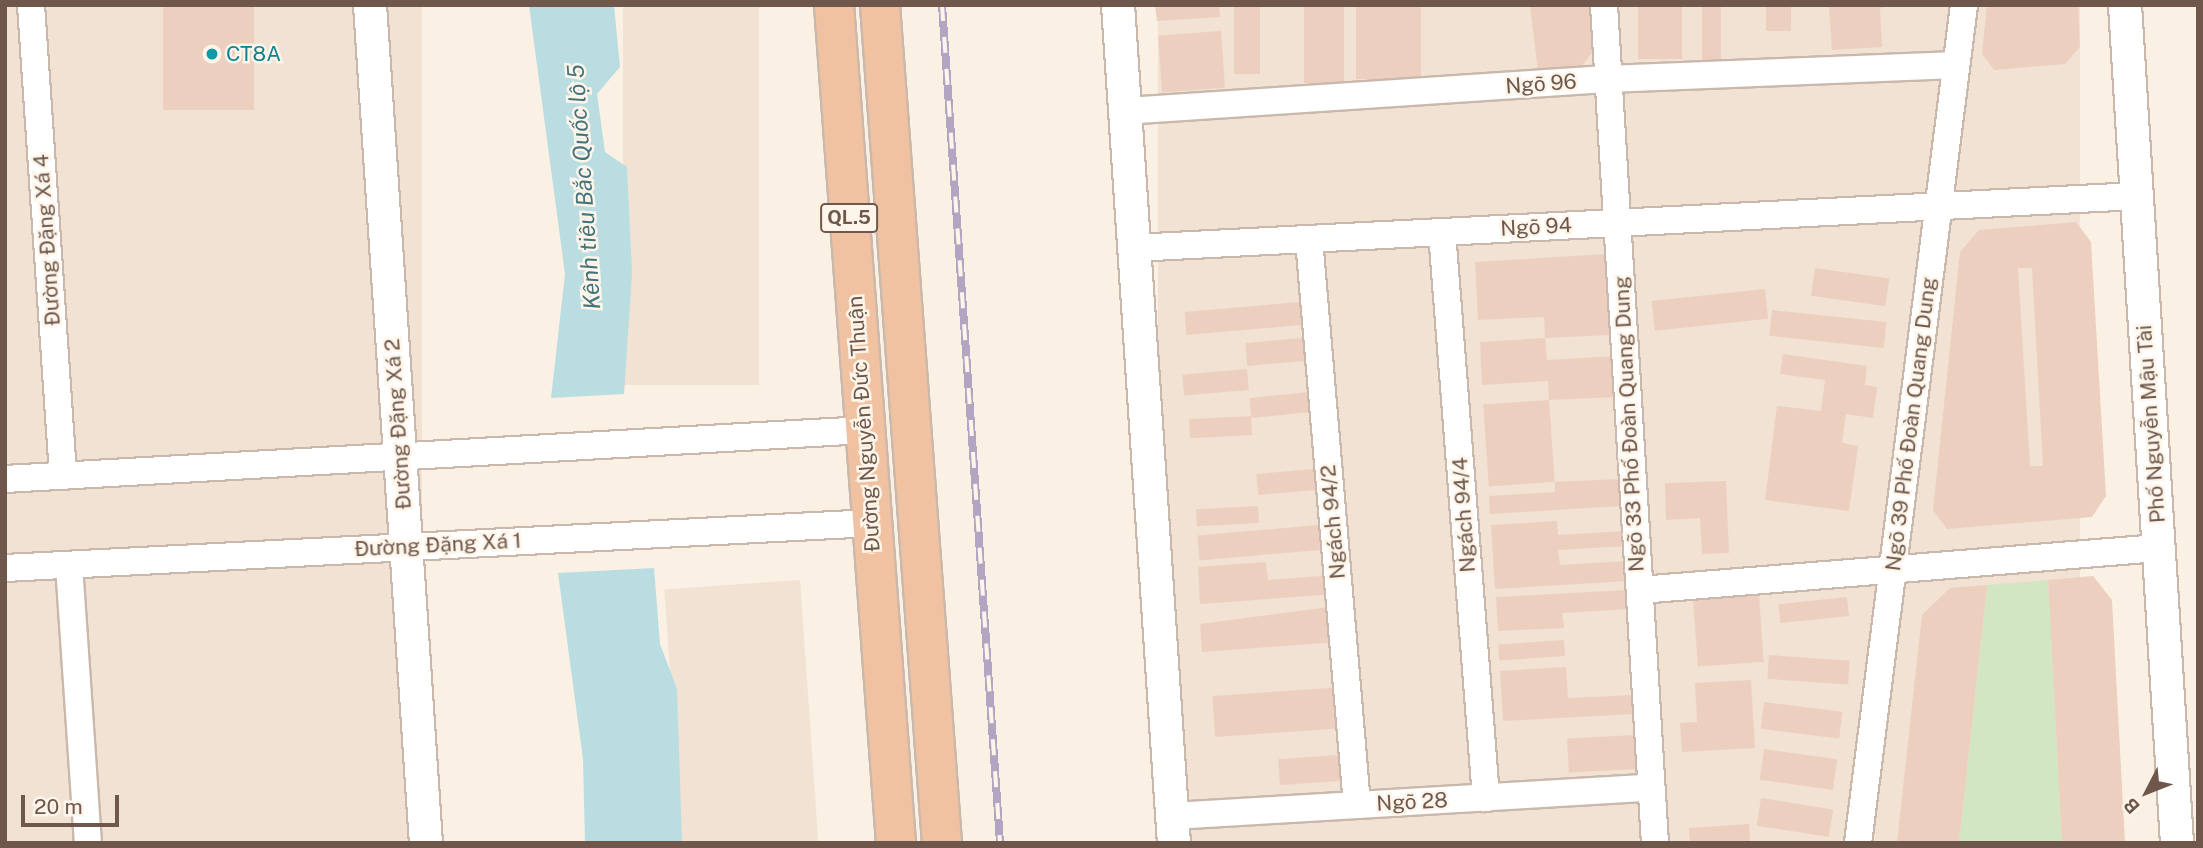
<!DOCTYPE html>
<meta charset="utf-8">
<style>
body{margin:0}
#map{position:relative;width:2203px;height:848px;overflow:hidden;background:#faf0e4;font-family:"Public Sans",sans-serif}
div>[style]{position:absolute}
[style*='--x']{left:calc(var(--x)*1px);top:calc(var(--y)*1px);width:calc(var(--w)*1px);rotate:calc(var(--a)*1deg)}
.residential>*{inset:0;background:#f1e2d3;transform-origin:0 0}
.green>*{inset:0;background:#d3e6c4}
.water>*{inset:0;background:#badde1}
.building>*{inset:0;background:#eccfbe;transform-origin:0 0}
.roads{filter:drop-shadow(2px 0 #c9b8ab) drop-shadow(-2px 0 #c9b8ab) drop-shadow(0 2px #c9b8ab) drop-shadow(0 -2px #c9b8ab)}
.minor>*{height:26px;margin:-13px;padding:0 13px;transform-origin:13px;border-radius:13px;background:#fff}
.tertiary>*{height:32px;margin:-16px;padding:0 16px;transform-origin:16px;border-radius:16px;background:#fff}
.trunk>*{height:38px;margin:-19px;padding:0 19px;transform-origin:19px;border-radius:19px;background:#f0c2a1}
.rail>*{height:8px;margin-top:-4px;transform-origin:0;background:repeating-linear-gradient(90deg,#fdf5e9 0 16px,#b3a4c2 0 32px);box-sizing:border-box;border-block:2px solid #b3a4c2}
.dots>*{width:19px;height:19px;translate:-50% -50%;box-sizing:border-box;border:4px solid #fdf5e9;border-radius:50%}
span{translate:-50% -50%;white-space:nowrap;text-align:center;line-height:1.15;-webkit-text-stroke:5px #fdf5e9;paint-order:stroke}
.shield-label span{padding:2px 5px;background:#fdf5e9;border:2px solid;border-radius:5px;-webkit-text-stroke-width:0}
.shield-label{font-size:19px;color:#6f574c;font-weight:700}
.culture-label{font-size:21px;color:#0d838f}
.left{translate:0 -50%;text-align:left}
.street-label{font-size:21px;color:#6f574c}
.water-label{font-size:23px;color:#45737b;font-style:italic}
.frame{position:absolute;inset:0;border:7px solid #6f574c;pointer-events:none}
.north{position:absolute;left:2112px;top:757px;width:70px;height:70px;-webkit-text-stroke:5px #fdf5e9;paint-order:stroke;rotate:228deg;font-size:19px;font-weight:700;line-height:28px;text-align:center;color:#6f574c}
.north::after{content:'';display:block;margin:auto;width:24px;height:32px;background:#6f574c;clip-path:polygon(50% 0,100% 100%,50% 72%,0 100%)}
.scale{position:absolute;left:21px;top:795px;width:98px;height:32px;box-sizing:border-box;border:4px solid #6f574c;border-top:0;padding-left:9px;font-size:21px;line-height:24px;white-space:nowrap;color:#6f574c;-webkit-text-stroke:5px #fdf5e9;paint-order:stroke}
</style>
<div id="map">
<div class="residential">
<i style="left:5px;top:5px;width:417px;height:838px"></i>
<i style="left:623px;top:5px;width:136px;height:380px"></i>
<i style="left:1158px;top:5px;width:922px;height:840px"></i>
<i style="left:800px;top:580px;width:264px;height:136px;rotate:86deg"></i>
</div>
<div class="green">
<i style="clip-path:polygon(2048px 580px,2062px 843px,1959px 843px,1987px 585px)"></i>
</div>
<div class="water">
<i style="clip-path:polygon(529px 5px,614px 5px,620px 67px,597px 94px,605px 152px,627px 167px,632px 273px,624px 394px,551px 398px,565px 274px)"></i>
<i style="clip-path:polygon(654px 568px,660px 644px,677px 689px,682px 843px,585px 843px,583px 759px,558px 573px)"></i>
</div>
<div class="building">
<i style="left:163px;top:5px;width:91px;height:105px"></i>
<i style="clip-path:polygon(1155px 5px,1219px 5px,1220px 17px,1157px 21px)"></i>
<i style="left:1234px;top:5px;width:26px;height:69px"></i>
<i style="left:1304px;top:5px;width:40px;height:78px"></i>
<i style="left:1356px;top:5px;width:65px;height:74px"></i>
<i style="clip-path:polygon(1530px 5px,1595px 5px,1599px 43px,1581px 67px,1538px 71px)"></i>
<i style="left:1638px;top:5px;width:44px;height:54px"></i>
<i style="left:1702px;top:5px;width:19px;height:56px"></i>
<i style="left:1766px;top:5px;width:25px;height:26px"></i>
<i style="clip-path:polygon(1829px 5px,1893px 5px,1880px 8px,1882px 47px,1832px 50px)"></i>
<i style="clip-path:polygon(1987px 5px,2078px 5px,2080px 47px,2065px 64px,1994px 70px,1982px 54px)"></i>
<i style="left:1221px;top:31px;width:57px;height:63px;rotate:86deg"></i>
<i style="clip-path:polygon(evenodd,2076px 222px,2091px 242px,2106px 496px,2092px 517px,1947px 529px,1933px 510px,1960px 252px,1979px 230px,2076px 222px,2018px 268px,2032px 268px,2043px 466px,2030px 466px,2018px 268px)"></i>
<i style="clip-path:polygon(1606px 254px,1611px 335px,1545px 338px,1544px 317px,1478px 320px,1475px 262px)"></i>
<i style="left:1815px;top:268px;width:75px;height:28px;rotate:8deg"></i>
<i style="left:1765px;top:289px;width:30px;height:114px;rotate:84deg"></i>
<i style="left:1311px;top:301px;width:23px;height:127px;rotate:85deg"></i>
<i style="left:1772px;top:310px;width:115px;height:26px;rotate:6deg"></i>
<i style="left:1314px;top:337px;width:23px;height:69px;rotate:85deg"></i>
<i style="clip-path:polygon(1545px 338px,1547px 360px,1616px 356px,1618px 397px,1549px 400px,1548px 381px,1482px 385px,1480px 342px)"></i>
<i style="clip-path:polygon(1783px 354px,1867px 366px,1865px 385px,1877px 387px,1873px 418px,1846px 414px,1842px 443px,1858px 446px,1849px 511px,1765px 500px,1777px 406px,1821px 411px,1825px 380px,1780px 374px)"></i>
<i style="left:1247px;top:369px;width:21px;height:65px;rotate:85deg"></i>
<i style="left:1318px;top:391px;width:20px;height:69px;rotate:84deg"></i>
<i style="left:1549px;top:400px;width:82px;height:66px;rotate:86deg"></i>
<i style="left:1251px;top:416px;width:19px;height:62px;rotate:87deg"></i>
<i style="left:1325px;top:468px;width:21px;height:69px;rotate:85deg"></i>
<i style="clip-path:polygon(1620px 479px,1622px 506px,1490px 514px,1489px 496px,1555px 492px,1555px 482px)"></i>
<i style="clip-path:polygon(1726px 481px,1729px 553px,1702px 554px,1700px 518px,1666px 520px,1665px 483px)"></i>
<i style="left:1258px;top:506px;width:17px;height:62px;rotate:87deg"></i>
<i style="clip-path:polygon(1557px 521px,1558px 535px,1625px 531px,1626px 546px,1558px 550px,1560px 565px,1627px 561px,1628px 581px,1495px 589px,1491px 525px)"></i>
<i style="left:1318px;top:525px;width:25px;height:121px;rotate:85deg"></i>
<i style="clip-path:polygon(1266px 562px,1268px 580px,1333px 575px,1335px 594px,1200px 604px,1198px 567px)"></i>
<i style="clip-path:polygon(2093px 576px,2112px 600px,2125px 843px,2062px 843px,2048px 580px)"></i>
<i style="clip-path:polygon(1987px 585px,1959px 843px,1897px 843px,1922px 615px,1950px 588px)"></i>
<i style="clip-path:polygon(1628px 590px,1629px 609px,1562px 613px,1564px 628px,1498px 631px,1496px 597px)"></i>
<i style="left:1759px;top:595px;width:67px;height:66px;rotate:86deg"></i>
<i style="left:1847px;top:597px;width:19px;height:69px;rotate:84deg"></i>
<i style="clip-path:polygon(1336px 606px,1338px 642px,1202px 652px,1200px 624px)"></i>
<i style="left:1564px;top:640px;width:16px;height:66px;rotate:86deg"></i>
<i style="left:1769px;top:655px;width:81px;height:24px;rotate:4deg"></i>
<i style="clip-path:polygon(1566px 667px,1568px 698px,1634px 695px,1635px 714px,1503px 721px,1500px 671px)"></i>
<i style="clip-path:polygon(1751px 680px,1755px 748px,1682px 752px,1680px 723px,1697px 722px,1695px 683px)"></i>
<i style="left:1342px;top:687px;width:41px;height:130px;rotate:86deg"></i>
<i style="left:1764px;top:702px;width:79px;height:27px;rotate:7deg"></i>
<i style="left:1636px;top:735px;width:34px;height:69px;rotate:87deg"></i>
<i style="left:1764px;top:749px;width:74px;height:31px;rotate:8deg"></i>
<i style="left:1338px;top:755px;width:26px;height:60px;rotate:86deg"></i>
<i style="left:1761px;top:798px;width:73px;height:28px;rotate:9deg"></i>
<i style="clip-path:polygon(1749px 824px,1750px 843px,1690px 843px,1689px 828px)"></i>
</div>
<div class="roads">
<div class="minor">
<i style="--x:31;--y:5;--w:472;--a:86.1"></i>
<i style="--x:1604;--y:5;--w:840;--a:86.52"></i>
<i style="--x:1125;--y:111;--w:484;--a:-3.8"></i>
<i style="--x:1608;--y:79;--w:348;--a:-2.3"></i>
<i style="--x:1442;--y:232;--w:568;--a:85.55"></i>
<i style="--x:1309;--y:239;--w:568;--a:85.15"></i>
<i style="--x:1134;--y:248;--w:1004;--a:-2.97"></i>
<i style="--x:5;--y:479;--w:860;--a:-3.26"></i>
<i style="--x:69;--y:565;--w:279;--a:86.1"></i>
<i style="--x:5;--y:568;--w:867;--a:-2.97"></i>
<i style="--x:1640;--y:590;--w:521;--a:-4.63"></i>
<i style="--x:1173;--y:816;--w:479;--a:-3.4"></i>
<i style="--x:1858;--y:843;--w:845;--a:-82.79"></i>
</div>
<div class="tertiary">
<i style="--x:370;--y:5;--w:840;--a:86.18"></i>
<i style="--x:1118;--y:5;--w:840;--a:86.18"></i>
<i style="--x:2125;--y:5;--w:840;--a:86.45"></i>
</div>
<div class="trunk">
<i style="--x:834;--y:5;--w:840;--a:85.77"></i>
<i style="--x:880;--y:5;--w:840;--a:85.77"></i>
</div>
</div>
<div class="rail">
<i style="--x:942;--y:5;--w:840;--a:86.04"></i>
</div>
<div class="dots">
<i style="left:212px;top:54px;background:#0f9aa8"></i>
</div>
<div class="shield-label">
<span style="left:849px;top:218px">QL.5</span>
</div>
<div class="culture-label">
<span class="left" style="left:226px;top:54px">CT8A</span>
</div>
<div class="street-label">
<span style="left:1541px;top:84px;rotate:-4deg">Ngõ 96</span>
<span style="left:1536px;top:227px;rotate:-3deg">Ngõ 94</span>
<span style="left:47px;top:240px;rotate:-94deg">Đường Đặng Xá 4</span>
<span style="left:398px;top:424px;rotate:-94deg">Đường Đặng Xá 2</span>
<span style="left:864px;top:424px;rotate:-94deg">Đường Nguyễn Đức Thuận</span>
<span style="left:1629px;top:424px;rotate:-93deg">Ngõ 33 Phố Đoàn Quang Dung</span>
<span style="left:1911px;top:424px;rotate:-83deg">Ngõ 39 Phố Đoàn Quang Dung</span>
<span style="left:2151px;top:424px;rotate:-94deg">Phố Nguyễn Mậu Tài</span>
<span style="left:1464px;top:515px;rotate:-94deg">Ngách 94/4</span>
<span style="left:1333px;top:522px;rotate:-95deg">Ngách 94/2</span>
<span style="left:438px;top:545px;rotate:-3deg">Đường Đặng Xá 1</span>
<span style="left:1412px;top:802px;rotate:-3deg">Ngõ 28</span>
</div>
<div class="water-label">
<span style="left:584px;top:187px;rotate:-94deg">Kênh tiêu Bắc Quốc lộ 5</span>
</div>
<div class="frame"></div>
<div class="north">B</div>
<div class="scale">20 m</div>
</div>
